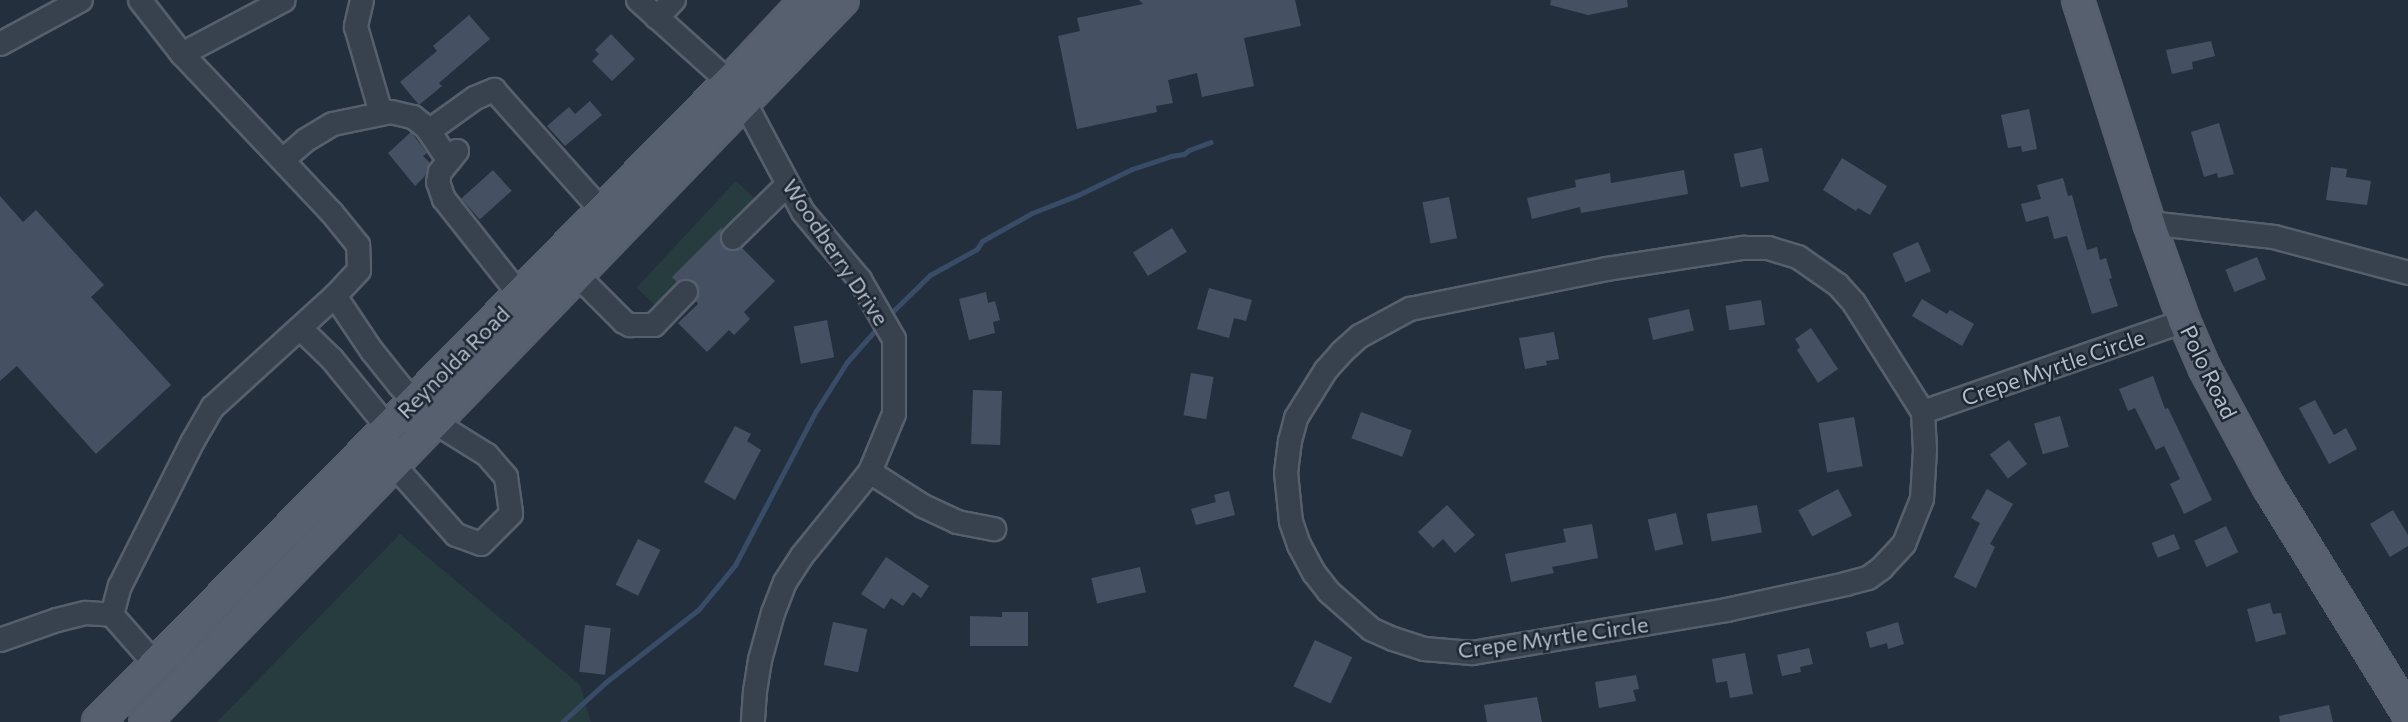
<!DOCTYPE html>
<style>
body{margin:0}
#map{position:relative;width:2408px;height:722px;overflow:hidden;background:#242f3e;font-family:Commissioner,sans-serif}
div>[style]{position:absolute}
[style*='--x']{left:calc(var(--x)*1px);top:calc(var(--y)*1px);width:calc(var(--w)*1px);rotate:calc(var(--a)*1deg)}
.green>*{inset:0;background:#263c3f;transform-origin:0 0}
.stream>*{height:5px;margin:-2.5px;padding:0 2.5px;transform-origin:2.5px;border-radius:2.5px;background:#394c67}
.building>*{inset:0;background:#455162;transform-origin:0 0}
.roads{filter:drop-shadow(2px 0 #565f6c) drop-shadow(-2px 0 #565f6c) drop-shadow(0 2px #565f6c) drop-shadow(0 -2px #565f6c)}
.minor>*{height:22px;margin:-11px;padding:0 11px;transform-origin:11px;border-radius:11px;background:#38414e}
.major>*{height:30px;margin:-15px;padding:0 15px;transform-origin:15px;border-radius:15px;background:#56606e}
span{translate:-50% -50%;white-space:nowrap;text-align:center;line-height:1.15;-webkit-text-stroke:5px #1d2633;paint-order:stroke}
.street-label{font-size:22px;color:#b4bcc9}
</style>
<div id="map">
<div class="green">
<i style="left:736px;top:181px;width:50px;height:146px;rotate:43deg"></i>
<i style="clip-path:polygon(400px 534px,580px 685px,591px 722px,217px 722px)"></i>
</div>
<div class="stream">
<i style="--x:888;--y:316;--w:59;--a:-44.3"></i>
<i style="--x:930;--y:275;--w:54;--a:-29"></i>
<i style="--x:977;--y:249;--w:9;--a:-58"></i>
<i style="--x:982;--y:241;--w:57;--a:-29.2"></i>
<i style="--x:1032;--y:213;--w:49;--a:-21.4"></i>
<i style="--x:1078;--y:195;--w:60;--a:-25.7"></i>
<i style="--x:1132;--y:169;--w:41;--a:-18.4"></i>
<i style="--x:1171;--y:156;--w:13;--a:-9"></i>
<i style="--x:1184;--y:154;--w:6;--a:-39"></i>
<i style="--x:1189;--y:150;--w:23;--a:-20"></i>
<i style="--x:562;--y:722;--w:59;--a:-42.3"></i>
<i style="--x:606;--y:682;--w:118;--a:-38.1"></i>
<i style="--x:699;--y:609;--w:57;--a:-50.7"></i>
<i style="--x:735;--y:565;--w:174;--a:-62.3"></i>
<i style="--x:816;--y:411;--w:58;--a:-57.7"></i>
<i style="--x:847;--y:362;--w:50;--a:-48.3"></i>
</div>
<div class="building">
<i style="clip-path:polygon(1139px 0,1295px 0,1301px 26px,1244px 38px,1254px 86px,1202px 97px,1197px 73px,1168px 80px,1173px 103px,1156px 106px,1157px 112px,1077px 129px,1058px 36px,1080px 31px,1077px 18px,1143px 4px)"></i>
<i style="clip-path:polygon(1551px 0,1627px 0,1628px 7px,1588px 15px,1550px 5px)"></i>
<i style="clip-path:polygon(469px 15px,490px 39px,439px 83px,442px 86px,419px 105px,400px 82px,437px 51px,433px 46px)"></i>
<i style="clip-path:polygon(611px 34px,635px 59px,612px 81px,592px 61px,599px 54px,595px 50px)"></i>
<i style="clip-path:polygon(2211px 41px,2215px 56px,2192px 62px,2193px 69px,2172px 74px,2166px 50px)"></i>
<i style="clip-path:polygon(590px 101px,602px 115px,565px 146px,547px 126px,569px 107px,575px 114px)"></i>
<i style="clip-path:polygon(2029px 109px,2037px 149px,2022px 152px,2021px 146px,2008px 148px,2001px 115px)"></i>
<i style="clip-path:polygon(2219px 123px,2234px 174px,2218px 178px,2217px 173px,2204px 177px,2191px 132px)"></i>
<i style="clip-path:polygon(411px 132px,427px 153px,423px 156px,430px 163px,425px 176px,415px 186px,388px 153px)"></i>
<i style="left:1762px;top:148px;width:34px;height:29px;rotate:78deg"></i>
<i style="clip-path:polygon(1842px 158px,1887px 186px,1870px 215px,1858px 208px,1856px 211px,1823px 190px)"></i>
<i style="clip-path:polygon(2331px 167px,2347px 169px,2346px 177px,2371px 181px,2367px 205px,2326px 200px)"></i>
<i style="left:493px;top:170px;width:28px;height:43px;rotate:48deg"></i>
<i style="clip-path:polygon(1684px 170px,1688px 194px,1581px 213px,1580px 207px,1532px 219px,1527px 198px,1576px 187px,1575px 180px,1610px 173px,1611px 183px)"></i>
<i style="clip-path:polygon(2063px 178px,2068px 196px,2072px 195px,2087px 250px,2097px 247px,2100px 260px,2106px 258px,2112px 278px,2109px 279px,2118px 306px,2092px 314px,2067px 236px,2054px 239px,2048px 216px,2026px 222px,2021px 204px,2041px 199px,2037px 185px)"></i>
<i style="clip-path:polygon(0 196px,23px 222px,36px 210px,104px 285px,91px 297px,171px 385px,96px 454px,17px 366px,0 381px)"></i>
<i style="left:1449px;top:197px;width:42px;height:27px;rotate:79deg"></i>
<i style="clip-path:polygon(722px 227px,720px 241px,723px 247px,730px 251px,742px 248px,775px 281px,744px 312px,750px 319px,734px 335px,729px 330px,707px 352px,678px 323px,698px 304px,696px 301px,699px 288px,690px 279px,677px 282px,672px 277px)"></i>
<i style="left:1172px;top:228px;width:28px;height:46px;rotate:58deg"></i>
<i style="left:1918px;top:242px;width:32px;height:28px;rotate:66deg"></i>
<i style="left:2257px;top:257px;width:24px;height:34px;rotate:68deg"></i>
<i style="clip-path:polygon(1209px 288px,1252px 300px,1246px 321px,1234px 318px,1229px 338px,1197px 329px)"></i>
<i style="clip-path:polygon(986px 292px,988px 303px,995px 301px,1000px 320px,993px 322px,995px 333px,969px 340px,959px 299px)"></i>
<i style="clip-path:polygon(1922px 299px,1947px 314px,1950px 310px,1974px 324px,1962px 346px,1912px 316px)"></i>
<i style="left:1761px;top:300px;width:25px;height:36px;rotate:81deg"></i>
<i style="left:1689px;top:309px;width:22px;height:42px;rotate:77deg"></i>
<i style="left:827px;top:320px;width:38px;height:34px;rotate:79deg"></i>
<i style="clip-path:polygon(1811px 328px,1838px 369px,1818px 383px,1797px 350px,1800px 347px,1795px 339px)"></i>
<i style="clip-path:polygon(1554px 332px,1559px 359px,1546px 361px,1547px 365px,1525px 369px,1519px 338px)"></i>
<i style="left:1191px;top:373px;width:23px;height:43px;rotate:10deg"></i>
<i style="clip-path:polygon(2153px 376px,2165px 409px,2168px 408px,2212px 500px,2184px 514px,2170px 484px,2180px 479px,2164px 446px,2156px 450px,2135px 408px,2128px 411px,2119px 389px)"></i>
<i style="left:973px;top:390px;width:29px;height:54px;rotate:2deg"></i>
<i style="clip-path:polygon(2315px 400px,2334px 435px,2346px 428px,2357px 449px,2329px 464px,2299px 408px)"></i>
<i style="left:1361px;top:412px;width:54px;height:28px;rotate:20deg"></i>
<i style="left:2060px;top:416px;width:32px;height:27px;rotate:74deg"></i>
<i style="left:1854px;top:417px;width:50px;height:36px;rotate:80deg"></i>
<i style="clip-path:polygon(735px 426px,751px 434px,747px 441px,761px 450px,735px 500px,704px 482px)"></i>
<i style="left:2009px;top:440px;width:30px;height:24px;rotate:53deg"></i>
<i style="left:1838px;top:489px;width:30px;height:45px;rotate:62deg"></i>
<i style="clip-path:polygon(1987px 489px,2013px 504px,1990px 544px,1995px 547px,1976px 588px,1954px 577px,1980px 523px,1971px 518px)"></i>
<i style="clip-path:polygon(1229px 491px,1235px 515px,1196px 525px,1191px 509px,1216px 502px,1214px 495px)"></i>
<i style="clip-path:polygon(1447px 505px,1475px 535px,1455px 553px,1443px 539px,1433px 548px,1418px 532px)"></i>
<i style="left:1757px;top:505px;width:28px;height:51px;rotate:80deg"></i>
<i style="clip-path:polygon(2393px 510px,2408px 535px,2408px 546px,2390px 557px,2370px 524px)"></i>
<i style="left:1676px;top:513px;width:32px;height:29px;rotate:77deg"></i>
<i style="clip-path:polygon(1592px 524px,1598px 558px,1552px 567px,1554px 573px,1511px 582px,1505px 554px,1566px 542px,1563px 529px)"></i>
<i style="left:2226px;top:526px;width:29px;height:35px;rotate:65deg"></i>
<i style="left:2174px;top:534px;width:16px;height:24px;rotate:68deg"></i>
<i style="left:638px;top:539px;width:25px;height:51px;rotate:26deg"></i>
<i style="clip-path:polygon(886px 557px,929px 586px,921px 598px,913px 592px,903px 606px,891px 598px,884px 609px,861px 594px)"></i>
<i style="left:1140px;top:567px;width:26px;height:50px;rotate:77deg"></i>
<i style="clip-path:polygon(2270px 603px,2273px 614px,2281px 613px,2286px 634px,2256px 642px,2247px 609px)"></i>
<i style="clip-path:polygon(1002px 612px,1028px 612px,1028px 646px,970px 646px,970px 616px,1002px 617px)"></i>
<i style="left:833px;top:622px;width:35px;height:44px;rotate:12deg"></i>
<i style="clip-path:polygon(1898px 622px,1904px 644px,1888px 649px,1887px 643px,1870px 648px,1866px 632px)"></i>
<i style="left:585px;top:625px;width:26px;height:47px;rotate:7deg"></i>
<i style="left:1315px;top:640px;width:41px;height:51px;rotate:25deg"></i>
<i style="clip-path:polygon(1809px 648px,1813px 664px,1800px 667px,1801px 672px,1782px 676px,1777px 655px)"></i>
<i style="clip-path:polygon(1745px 653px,1753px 694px,1730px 698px,1727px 681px,1716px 683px,1712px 659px)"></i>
<i style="clip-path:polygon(1636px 675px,1639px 689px,1633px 690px,1636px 701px,1599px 708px,1595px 682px)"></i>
<i style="clip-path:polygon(1537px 697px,1542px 722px,1487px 722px,1484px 705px)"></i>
<i style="clip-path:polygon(2329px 705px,2333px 722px,2280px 722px,2279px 716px)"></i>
</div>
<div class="roads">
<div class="minor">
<i style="--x:362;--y:0;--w:28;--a:103"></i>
<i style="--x:356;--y:27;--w:90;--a:73.8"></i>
<i style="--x:638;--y:0;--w:122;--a:42"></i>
<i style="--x:729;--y:82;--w:26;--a:53"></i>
<i style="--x:745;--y:103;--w:123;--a:62"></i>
<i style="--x:803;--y:212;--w:89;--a:50"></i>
<i style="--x:860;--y:280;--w:68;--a:60"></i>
<i style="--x:894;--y:339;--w:75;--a:90"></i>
<i style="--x:894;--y:414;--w:63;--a:112.5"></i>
<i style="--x:870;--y:472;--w:108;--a:129"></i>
<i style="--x:802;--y:556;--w:31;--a:123"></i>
<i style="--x:785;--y:582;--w:33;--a:111"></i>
<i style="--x:773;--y:613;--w:49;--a:105.5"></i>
<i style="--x:760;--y:660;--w:31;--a:99"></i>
<i style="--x:755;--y:691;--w:31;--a:94"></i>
<i style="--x:657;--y:18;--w:25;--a:-47"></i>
<i style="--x:0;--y:44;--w:92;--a:-28.5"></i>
<i style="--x:182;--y:54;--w:115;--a:-27.9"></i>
<i style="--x:429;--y:131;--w:57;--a:-35.7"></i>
<i style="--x:475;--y:98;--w:21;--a:-23"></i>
<i style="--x:494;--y:90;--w:162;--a:48.2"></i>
<i style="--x:457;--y:151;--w:27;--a:129"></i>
<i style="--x:440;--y:172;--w:10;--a:101"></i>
<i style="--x:438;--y:182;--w:18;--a:71"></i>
<i style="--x:444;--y:199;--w:121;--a:51.7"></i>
<i style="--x:283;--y:160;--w:30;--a:-41"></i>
<i style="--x:306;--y:140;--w:31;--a:-31"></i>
<i style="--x:333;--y:124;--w:59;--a:-11.7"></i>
<i style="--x:391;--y:112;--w:23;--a:13"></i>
<i style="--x:413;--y:117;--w:16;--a:38"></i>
<i style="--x:426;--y:127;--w:41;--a:55.9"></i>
<i style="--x:2149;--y:223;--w:126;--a:6.4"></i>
<i style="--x:2274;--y:237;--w:139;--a:15"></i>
<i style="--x:733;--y:238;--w:77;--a:-44.5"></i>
<i style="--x:1743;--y:248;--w:25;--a:0"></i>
<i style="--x:1768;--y:248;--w:31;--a:17"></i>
<i style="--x:1798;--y:257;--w:49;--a:35"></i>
<i style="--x:1838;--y:285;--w:24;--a:48"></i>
<i style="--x:1854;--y:303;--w:129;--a:57.7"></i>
<i style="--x:1923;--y:412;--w:38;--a:87"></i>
<i style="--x:1925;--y:450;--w:49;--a:93.5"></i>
<i style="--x:1922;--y:499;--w:48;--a:111.8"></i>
<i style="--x:1904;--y:544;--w:33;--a:133"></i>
<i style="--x:1882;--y:568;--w:17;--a:144"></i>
<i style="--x:1868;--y:578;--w:23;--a:165"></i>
<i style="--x:1846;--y:584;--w:122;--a:167.7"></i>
<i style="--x:1727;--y:610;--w:259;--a:170.4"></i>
<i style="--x:1472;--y:653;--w:48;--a:-175.2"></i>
<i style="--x:1424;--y:649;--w:33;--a:-162"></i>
<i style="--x:1393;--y:639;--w:24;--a:-156"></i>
<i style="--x:1371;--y:629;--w:56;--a:-138.6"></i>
<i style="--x:1329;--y:592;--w:24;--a:-128"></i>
<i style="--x:1314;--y:573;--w:32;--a:-118"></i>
<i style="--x:1299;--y:545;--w:24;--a:-109"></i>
<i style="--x:1291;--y:522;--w:49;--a:-95.8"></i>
<i style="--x:1286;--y:473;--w:32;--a:-83"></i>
<i style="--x:1290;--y:441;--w:24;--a:-75"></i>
<i style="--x:1296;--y:418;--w:57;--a:-58"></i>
<i style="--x:1326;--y:370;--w:24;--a:-48"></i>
<i style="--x:1342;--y:352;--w:24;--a:-42"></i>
<i style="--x:1360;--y:336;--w:57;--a:-28.4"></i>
<i style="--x:1410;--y:309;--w:201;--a:-11.5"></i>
<i style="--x:1607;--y:269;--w:138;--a:-8.8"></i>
<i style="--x:577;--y:275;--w:66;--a:45"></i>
<i style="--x:624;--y:322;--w:7;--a:27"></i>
<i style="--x:630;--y:325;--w:24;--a:0"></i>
<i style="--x:654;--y:325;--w:46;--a:-45.9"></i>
<i style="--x:335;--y:296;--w:66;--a:56.1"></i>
<i style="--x:372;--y:351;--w:45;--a:51.3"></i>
<i style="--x:400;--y:386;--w:50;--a:46.6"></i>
<i style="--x:434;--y:422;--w:62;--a:31.9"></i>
<i style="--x:487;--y:455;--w:29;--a:49"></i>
<i style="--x:506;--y:477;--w:37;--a:82"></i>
<i style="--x:511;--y:514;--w:42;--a:135"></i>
<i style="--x:481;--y:544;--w:27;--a:-160"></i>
<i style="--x:456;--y:535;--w:95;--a:-131.6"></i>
<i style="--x:300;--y:328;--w:45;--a:44.1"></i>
<i style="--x:332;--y:359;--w:103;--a:50.9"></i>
<i style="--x:1923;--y:412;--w:276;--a:-19.2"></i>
<i style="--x:870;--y:472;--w:63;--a:32.7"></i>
<i style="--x:923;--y:506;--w:38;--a:25"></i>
<i style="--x:957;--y:522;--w:38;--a:11"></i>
<i style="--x:112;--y:615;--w:65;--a:48.7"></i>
<i style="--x:0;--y:640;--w:60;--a:-19.3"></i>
<i style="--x:57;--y:620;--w:30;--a:-14"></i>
<i style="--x:86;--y:613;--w:26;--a:4"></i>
<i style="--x:112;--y:615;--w:30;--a:-75"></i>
<i style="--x:120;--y:586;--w:162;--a:-63.3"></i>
<i style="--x:193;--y:441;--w:39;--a:-60"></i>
<i style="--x:213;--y:407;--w:165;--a:-42.3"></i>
<i style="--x:335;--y:296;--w:35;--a:-47"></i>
<i style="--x:359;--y:270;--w:25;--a:-92"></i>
<i style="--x:358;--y:245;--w:41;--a:-129.1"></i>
<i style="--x:332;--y:213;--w:219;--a:-133.3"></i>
<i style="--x:182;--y:54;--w:68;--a:-127.9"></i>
</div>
<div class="major">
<i style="--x:2078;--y:0;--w:234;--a:72.3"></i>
<i style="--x:2149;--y:223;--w:104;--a:70.3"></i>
<i style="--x:2184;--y:321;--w:52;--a:66.4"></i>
<i style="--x:2205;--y:369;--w:133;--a:61.7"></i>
<i style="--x:2268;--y:486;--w:268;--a:58.4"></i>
<i style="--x:98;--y:722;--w:899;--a:-45.41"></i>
<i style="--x:729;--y:82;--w:112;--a:-46.8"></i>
<i style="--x:145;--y:722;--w:1004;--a:-45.97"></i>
</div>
</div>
<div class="street-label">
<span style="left:836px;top:252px;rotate:56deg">Woodberry Drive</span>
<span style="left:453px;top:362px;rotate:-45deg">Reynolda Road</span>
<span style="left:2053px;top:367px;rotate:-19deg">Crepe Myrtle Circle</span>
<span style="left:2209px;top:372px;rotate:64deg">Polo Road</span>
<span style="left:1553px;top:637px;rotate:-8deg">Crepe Myrtle Circle</span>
</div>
</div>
